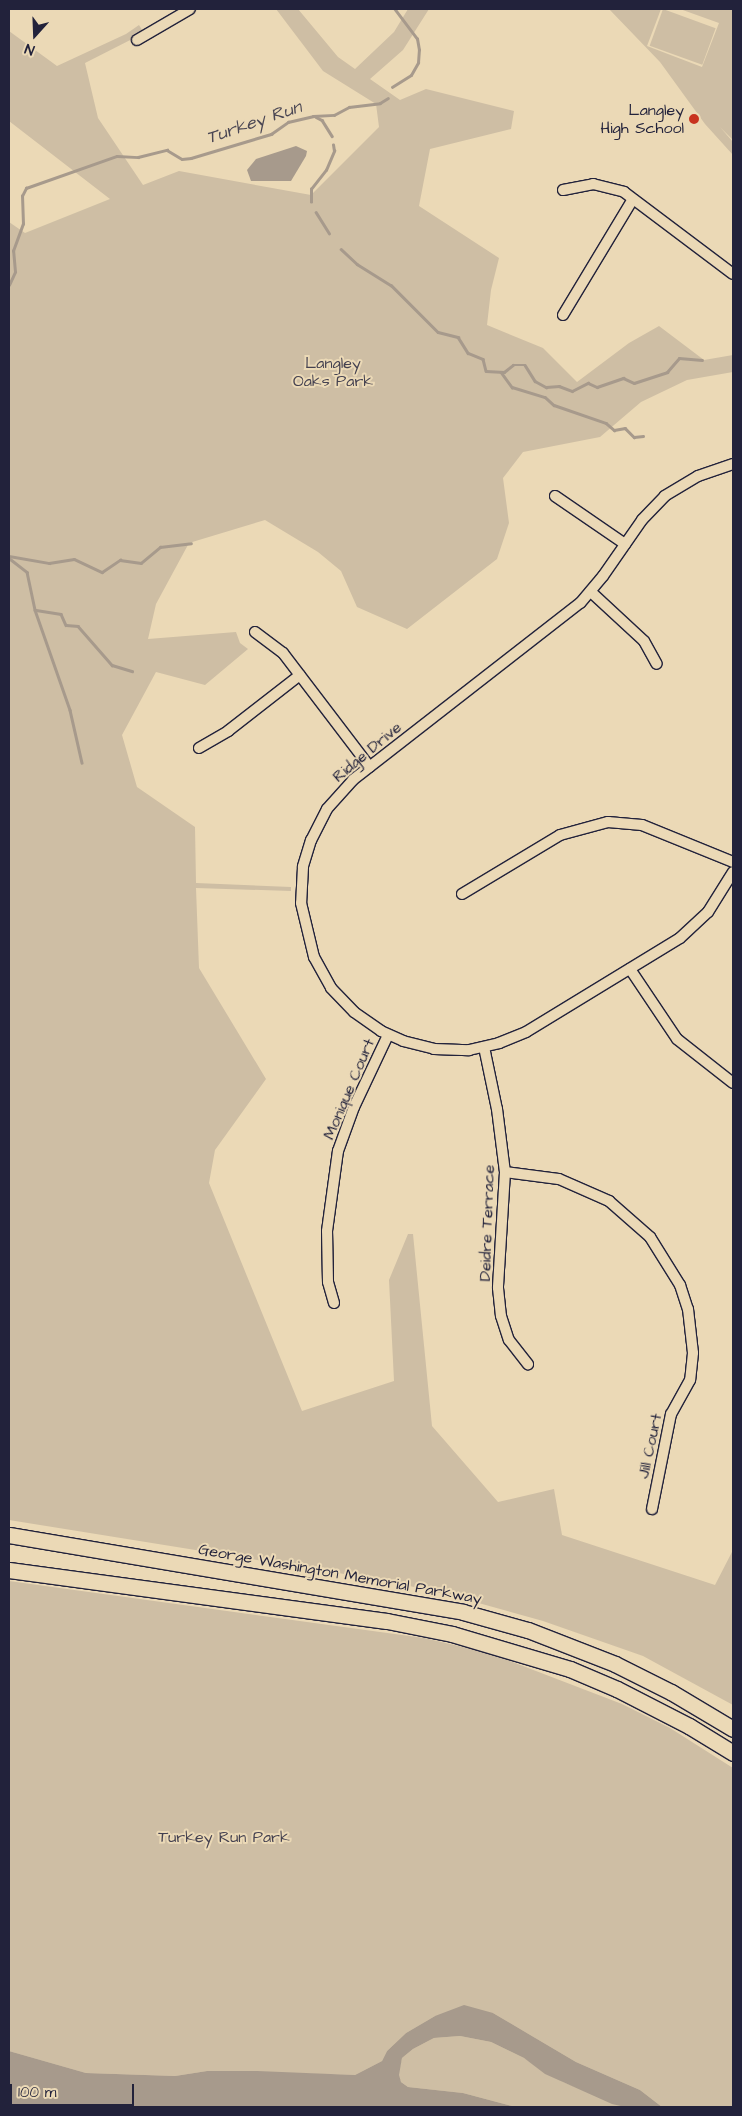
<!DOCTYPE html>
<style>
body{margin:0}
#map{position:relative;width:742px;height:2116px;overflow:hidden;background:#ebd9b6;font-family:"Architects Daughter",sans-serif}
div>[style]{position:absolute}
[style*='--x']{left:calc(var(--x)*1px);top:calc(var(--y)*1px);width:calc(var(--w)*1px);rotate:calc(var(--a)*1deg)}
.green>*{inset:0;background:#cebea4;transform-origin:0 0}
.water>*{inset:0;background:#a79a8c}
.stream>*{height:2.5px;margin:-1.25px;padding:0 1.25px;transform-origin:1.25px;border-radius:1.25px;background:#a79a8c}
.roads{filter:drop-shadow(1px 0 #22223b) drop-shadow(-1px 0 #22223b) drop-shadow(0 1px #22223b) drop-shadow(0 -1px #22223b)}
.minor>*{height:10px;margin:-5px;padding:0 5px;transform-origin:5px;border-radius:5px;background:#ebd9b6}
.highway>*{height:15px;margin:-7.5px;padding:0 7.5px;transform-origin:7.5px;border-radius:7.5px;background:#ebd9b6}
.dots>*{width:14px;height:14px;translate:-50% -50%;box-sizing:border-box;border:2px solid #ebd9b6;border-radius:50%}
span{translate:-50% -50%;white-space:nowrap;text-align:center;line-height:1.15;-webkit-text-stroke:4px #ebd9b6;paint-order:stroke}
.poi-label{font-size:16px;color:#22223b}
.right{translate:-100% -50%;text-align:right}
.park-label{font-size:16px;color:#444150}
.street-label{font-size:16px;color:#22223b}
.water-label{font-size:18px;color:#4a4653;font-style:italic}
.frame{position:absolute;inset:0;border:10px solid #22223b;pointer-events:none}
.north{position:absolute;left:10px;top:10px;width:50px;height:50px;-webkit-text-stroke:4px #ebd9b6;paint-order:stroke;rotate:200deg;font-size:14px;font-weight:700;line-height:20px;text-align:center;color:#22223b}
.north::after{content:'';display:block;margin:auto;width:18px;height:22px;background:#22223b;clip-path:polygon(50% 0,100% 100%,50% 72%,0 100%)}
.scale{position:absolute;left:10px;top:2084px;width:124px;height:22px;box-sizing:border-box;border:2px solid #22223b;border-top:0;padding-left:6px;font-size:15px;line-height:18px;white-space:nowrap;color:#22223b;-webkit-text-stroke:4px #ebd9b6;paint-order:stroke}
</style>
<div id="map">
<div class="green">
<i style="clip-path:polygon(276px 9px,298px 9px,338px 57px,355px 69px,394px 32px,408px 9px,429px 9px,403px 50px,370px 79px,400px 100px,426px 89px,514px 111px,511px 129px,430px 149px,419px 206px,499px 258px,491px 290px,487px 325px,543px 348px,577px 382px,629px 343px,659px 326px,704px 360px,733px 355px,733px 372px,687px 380px,641px 402px,600px 437px,523px 452px,503px 478px,509px 523px,497px 559px,407px 629px,357px 607px,341px 571px,318px 552px,265px 520px,189px 543px,156px 604px,148px 639px,236px 632px,240px 643px,248px 649px,205px 685px,156px 672px,122px 735px,137px 787px,195px 827px,196px 883px,291px 887px,291px 891px,196px 888px,199px 968px,266px 1079px,215px 1150px,209px 1183px,302px 1411px,394px 1381px,389px 1280px,408px 1234px,413px 1234px,432px 1426px,498px 1502px,554px 1489px,562px 1535px,715px 1585px,733px 1550px,733px 1705px,643px 1656px,543px 1621px,457px 1597px,388px 1581px,9px 1520px,9px 222px,25px 233px,110px 199px,9px 121px,9px 31px,57px 66px,126px 34px,139px 25px,144px 33px,85px 63px,98px 118px,143px 185px,179px 171px,311px 195px,379px 127px,376px 104px,323px 71px)"></i>
<i style="clip-path:polygon(609px 9px,661px 9px,647px 46px,702px 67px,719px 23px,680px 9px,724px 9px,722px 14px,724px 9px,733px 9px,733px 140px,720px 127px,733px 142px,733px 155px,705px 124px,660px 62px)"></i>
<i style="left:663px;top:9px;width:56px;height:39px;rotate:20deg"></i>
<i style="clip-path:polygon(9px 1581px,424px 1638px,489px 1653px,622px 1704px,670px 1728px,733px 1768px,733px 2107px,662px 2107px,640px 2090px,576px 2062px,493px 2013px,435px 2016px,406px 2033px,387px 2051px,382px 2061px,355px 2075px,207px 2071px,175px 2076px,86px 2073px,9px 2051px)"></i>
<i style="clip-path:polygon(460px 2036px,491px 2042px,524px 2058px,563px 2082px,625px 2107px,516px 2107px,463px 2093px,408px 2087px,401px 2082px,398px 2075px,402px 2058px,413px 2049px,434px 2038px)"></i>
</div>
<div class="water">
<i style="clip-path:polygon(296px 146px,307px 151px,306px 156px,291px 181px,251px 181px,247px 170px,256px 159px)"></i>
<i style="clip-path:polygon(464px 2005px,493px 2013px,576px 2062px,640px 2090px,662px 2107px,625px 2107px,612px 2104px,545px 2074px,524px 2058px,491px 2042px,460px 2036px,434px 2038px,413px 2049px,402px 2058px,399px 2075px,401px 2082px,408px 2087px,463px 2093px,516px 2107px,9px 2107px,9px 2051px,86px 2073px,175px 2076px,207px 2071px,257px 2071px,355px 2075px,382px 2061px,387px 2051px,406px 2033px,435px 2016px)"></i>
</div>
<div class="stream">
<i style="--x:392;--y:87;--w:22;--a:-32"></i>
<i style="--x:411;--y:75;--w:14;--a:-60"></i>
<i style="--x:418;--y:63;--w:13;--a:-86"></i>
<i style="--x:419;--y:50;--w:11;--a:-100"></i>
<i style="--x:417;--y:39;--w:38;--a:-127"></i>
<i style="--x:316;--y:117;--w:7;--a:27"></i>
<i style="--x:322;--y:120;--w:19;--a:58"></i>
<i style="--x:311;--y:202;--w:13;--a:-90"></i>
<i style="--x:311;--y:189;--w:24;--a:-52"></i>
<i style="--x:326;--y:170;--w:21;--a:-67"></i>
<i style="--x:334;--y:151;--w:6;--a:-99"></i>
<i style="--x:316;--y:212;--w:25;--a:58"></i>
<i style="--x:341;--y:249;--w:22;--a:43"></i>
<i style="--x:357;--y:264;--w:40;--a:32"></i>
<i style="--x:391;--y:285;--w:66;--a:45"></i>
<i style="--x:438;--y:332;--w:21;--a:14"></i>
<i style="--x:458;--y:337;--w:19;--a:58"></i>
<i style="--x:468;--y:353;--w:16;--a:22"></i>
<i style="--x:483;--y:359;--w:12;--a:76"></i>
<i style="--x:486;--y:371;--w:18;--a:3"></i>
<i style="--x:504;--y:372;--w:11;--a:-38"></i>
<i style="--x:513;--y:365;--w:12;--a:0"></i>
<i style="--x:525;--y:365;--w:19;--a:58"></i>
<i style="--x:535;--y:381;--w:13;--a:29"></i>
<i style="--x:546;--y:387;--w:13;--a:-4"></i>
<i style="--x:559;--y:386;--w:14;--a:21"></i>
<i style="--x:572;--y:391;--w:18;--a:-27"></i>
<i style="--x:588;--y:383;--w:10;--a:24"></i>
<i style="--x:597;--y:387;--w:28;--a:-19"></i>
<i style="--x:623;--y:378;--w:12;--a:24"></i>
<i style="--x:634;--y:383;--w:35;--a:-18"></i>
<i style="--x:667;--y:372;--w:18;--a:-49"></i>
<i style="--x:679;--y:358;--w:23;--a:5"></i>
<i style="--x:9;--y:285;--w:14;--a:-65"></i>
<i style="--x:15;--y:272;--w:21;--a:-95"></i>
<i style="--x:13;--y:251;--w:29;--a:-70"></i>
<i style="--x:23;--y:224;--w:28;--a:-92"></i>
<i style="--x:22;--y:196;--w:9;--a:-63"></i>
<i style="--x:26;--y:188;--w:96;--a:-19.4"></i>
<i style="--x:117;--y:156;--w:21;--a:3"></i>
<i style="--x:138;--y:157;--w:30;--a:-14"></i>
<i style="--x:167;--y:150;--w:17;--a:31"></i>
<i style="--x:182;--y:159;--w:9;--a:-6"></i>
<i style="--x:191;--y:158;--w:84;--a:-16.7"></i>
<i style="--x:271;--y:134;--w:21;--a:-35"></i>
<i style="--x:288;--y:122;--w:26;--a:-13"></i>
<i style="--x:313;--y:116;--w:21;--a:-3"></i>
<i style="--x:334;--y:115;--w:17;--a:-28"></i>
<i style="--x:349;--y:107;--w:31;--a:-7"></i>
<i style="--x:380;--y:103;--w:9;--a:-32"></i>
<i style="--x:501;--y:372;--w:19;--a:54"></i>
<i style="--x:512;--y:387;--w:34;--a:17"></i>
<i style="--x:545;--y:397;--w:12;--a:42"></i>
<i style="--x:554;--y:405;--w:55;--a:19.1"></i>
<i style="--x:606;--y:423;--w:11;--a:41"></i>
<i style="--x:614;--y:430;--w:11;--a:-10"></i>
<i style="--x:625;--y:428;--w:13;--a:45"></i>
<i style="--x:634;--y:437;--w:9;--a:-6"></i>
<i style="--x:9;--y:556;--w:41;--a:9.9"></i>
<i style="--x:49;--y:563;--w:25;--a:-9"></i>
<i style="--x:74;--y:559;--w:31;--a:25"></i>
<i style="--x:102;--y:572;--w:22;--a:-34"></i>
<i style="--x:120;--y:560;--w:21;--a:8"></i>
<i style="--x:141;--y:563;--w:25;--a:-40"></i>
<i style="--x:160;--y:547;--w:31;--a:-7"></i>
<i style="--x:9;--y:558;--w:23;--a:38"></i>
<i style="--x:27;--y:572;--w:39;--a:78"></i>
<i style="--x:35;--y:610;--w:106;--a:70.7"></i>
<i style="--x:70;--y:710;--w:54;--a:77.2"></i>
<i style="--x:36;--y:610;--w:25;--a:9"></i>
<i style="--x:61;--y:614;--w:12;--a:66"></i>
<i style="--x:66;--y:625;--w:12;--a:5"></i>
<i style="--x:78;--y:626;--w:52;--a:48.9"></i>
<i style="--x:112;--y:665;--w:21;--a:17"></i>
</div>
<div class="roads">
<div class="minor">
<i style="--x:137;--y:40;--w:61;--a:-30.3"></i>
<i style="--x:563;--y:190;--w:31;--a:-11"></i>
<i style="--x:593;--y:184;--w:32;--a:14"></i>
<i style="--x:624;--y:192;--w:136;--a:37"></i>
<i style="--x:563;--y:315;--w:135;--a:-58.9"></i>
<i style="--x:733;--y:464;--w:37;--a:161"></i>
<i style="--x:698;--y:476;--w:39;--a:149"></i>
<i style="--x:665;--y:496;--w:33;--a:134"></i>
<i style="--x:642;--y:520;--w:68;--a:124.9"></i>
<i style="--x:603;--y:576;--w:35;--a:130"></i>
<i style="--x:580;--y:603;--w:288;--a:142.1"></i>
<i style="--x:353;--y:780;--w:39;--a:132"></i>
<i style="--x:327;--y:809;--w:35;--a:117"></i>
<i style="--x:311;--y:840;--w:28;--a:107"></i>
<i style="--x:303;--y:867;--w:36;--a:93"></i>
<i style="--x:301;--y:903;--w:56;--a:76.5"></i>
<i style="--x:314;--y:957;--w:35;--a:61"></i>
<i style="--x:331;--y:988;--w:33;--a:46"></i>
<i style="--x:354;--y:1012;--w:33;--a:35"></i>
<i style="--x:381;--y:1031;--w:24;--a:24"></i>
<i style="--x:403;--y:1041;--w:32;--a:14"></i>
<i style="--x:434;--y:1049;--w:35;--a:2"></i>
<i style="--x:469;--y:1050;--w:31;--a:-13"></i>
<i style="--x:499;--y:1043;--w:29;--a:-22"></i>
<i style="--x:526;--y:1032;--w:180;--a:-31.4"></i>
<i style="--x:680;--y:938;--w:38;--a:-43"></i>
<i style="--x:708;--y:912;--w:47;--a:-58"></i>
<i style="--x:555;--y:496;--w:85;--a:34.4"></i>
<i style="--x:591;--y:592;--w:72;--a:42.8"></i>
<i style="--x:644;--y:641;--w:26;--a:61"></i>
<i style="--x:255;--y:632;--w:35;--a:37"></i>
<i style="--x:283;--y:653;--w:143;--a:52.7"></i>
<i style="--x:199;--y:748;--w:34;--a:-30"></i>
<i style="--x:228;--y:731;--w:91;--a:-37.9"></i>
<i style="--x:462;--y:894;--w:114;--a:-31"></i>
<i style="--x:560;--y:835;--w:50;--a:-15.2"></i>
<i style="--x:608;--y:822;--w:34;--a:5"></i>
<i style="--x:642;--y:825;--w:98;--a:22.1"></i>
<i style="--x:630;--y:969;--w:84;--a:56.1"></i>
<i style="--x:677;--y:1039;--w:71;--a:38.2"></i>
<i style="--x:484;--y:1047;--w:63;--a:78.2"></i>
<i style="--x:497;--y:1109;--w:64;--a:82.8"></i>
<i style="--x:505;--y:1172;--w:116;--a:93.5"></i>
<i style="--x:498;--y:1288;--w:28;--a:84"></i>
<i style="--x:501;--y:1316;--w:25;--a:72"></i>
<i style="--x:509;--y:1340;--w:31;--a:52"></i>
<i style="--x:505;--y:1172;--w:54;--a:7.4"></i>
<i style="--x:559;--y:1179;--w:55;--a:23.7"></i>
<i style="--x:609;--y:1201;--w:55;--a:41.3"></i>
<i style="--x:650;--y:1237;--w:57;--a:58"></i>
<i style="--x:680;--y:1285;--w:25;--a:72"></i>
<i style="--x:688;--y:1309;--w:44;--a:83.5"></i>
<i style="--x:693;--y:1353;--w:27;--a:96"></i>
<i style="--x:690;--y:1380;--w:39;--a:119"></i>
<i style="--x:671;--y:1414;--w:97;--a:101.3"></i>
<i style="--x:334;--y:1303;--w:22;--a:-106"></i>
<i style="--x:328;--y:1282;--w:51;--a:-91.1"></i>
<i style="--x:327;--y:1231;--w:81;--a:-82.2"></i>
<i style="--x:338;--y:1151;--w:47;--a:-70"></i>
<i style="--x:354;--y:1107;--w:80;--a:-64.7"></i>
</div>
<div class="highway">
<i style="--x:9;--y:1535;--w:460;--a:9.6"></i>
<i style="--x:463;--y:1612;--w:67;--a:15.5"></i>
<i style="--x:528;--y:1630;--w:93;--a:21.3"></i>
<i style="--x:615;--y:1664;--w:63;--a:26.6"></i>
<i style="--x:671;--y:1692;--w:72;--a:30.8"></i>
<i style="--x:9;--y:1570;--w:381;--a:7.7"></i>
<i style="--x:387;--y:1621;--w:66;--a:11.3"></i>
<i style="--x:452;--y:1634;--w:123;--a:16.5"></i>
<i style="--x:570;--y:1669;--w:51;--a:23.1"></i>
<i style="--x:617;--y:1689;--w:81;--a:27.2"></i>
<i style="--x:689;--y:1726;--w:52;--a:31.5"></i>
</div>
</div>
<div class="dots">
<i style="left:694px;top:119px;background:#c8321e"></i>
</div>
<div class="poi-label">
<span class="right" style="left:684px;top:119px">Langley<br>High School</span>
</div>
<div class="park-label">
<span style="left:333px;top:372px">Langley<br>Oaks Park</span>
<span style="left:224px;top:1837px">Turkey Run Park</span>
</div>
<div class="street-label">
<span style="left:367px;top:752px;rotate:-40deg">Ridge Drive</span>
<span style="left:349px;top:1089px;rotate:-67deg">Monique Court</span>
<span style="left:487px;top:1223px;rotate:-88deg">Deidre Terrace</span>
<span style="left:650px;top:1446px;rotate:-78deg">Jill Court</span>
<span style="left:340px;top:1574px;rotate:10deg">George Washington Memorial Parkway</span>
</div>
<div class="water-label">
<span style="left:254px;top:123px;rotate:-19deg">Turkey Run</span>
</div>
<div class="frame"></div>
<div class="north">N</div>
<div class="scale">100 m</div>
</div>
